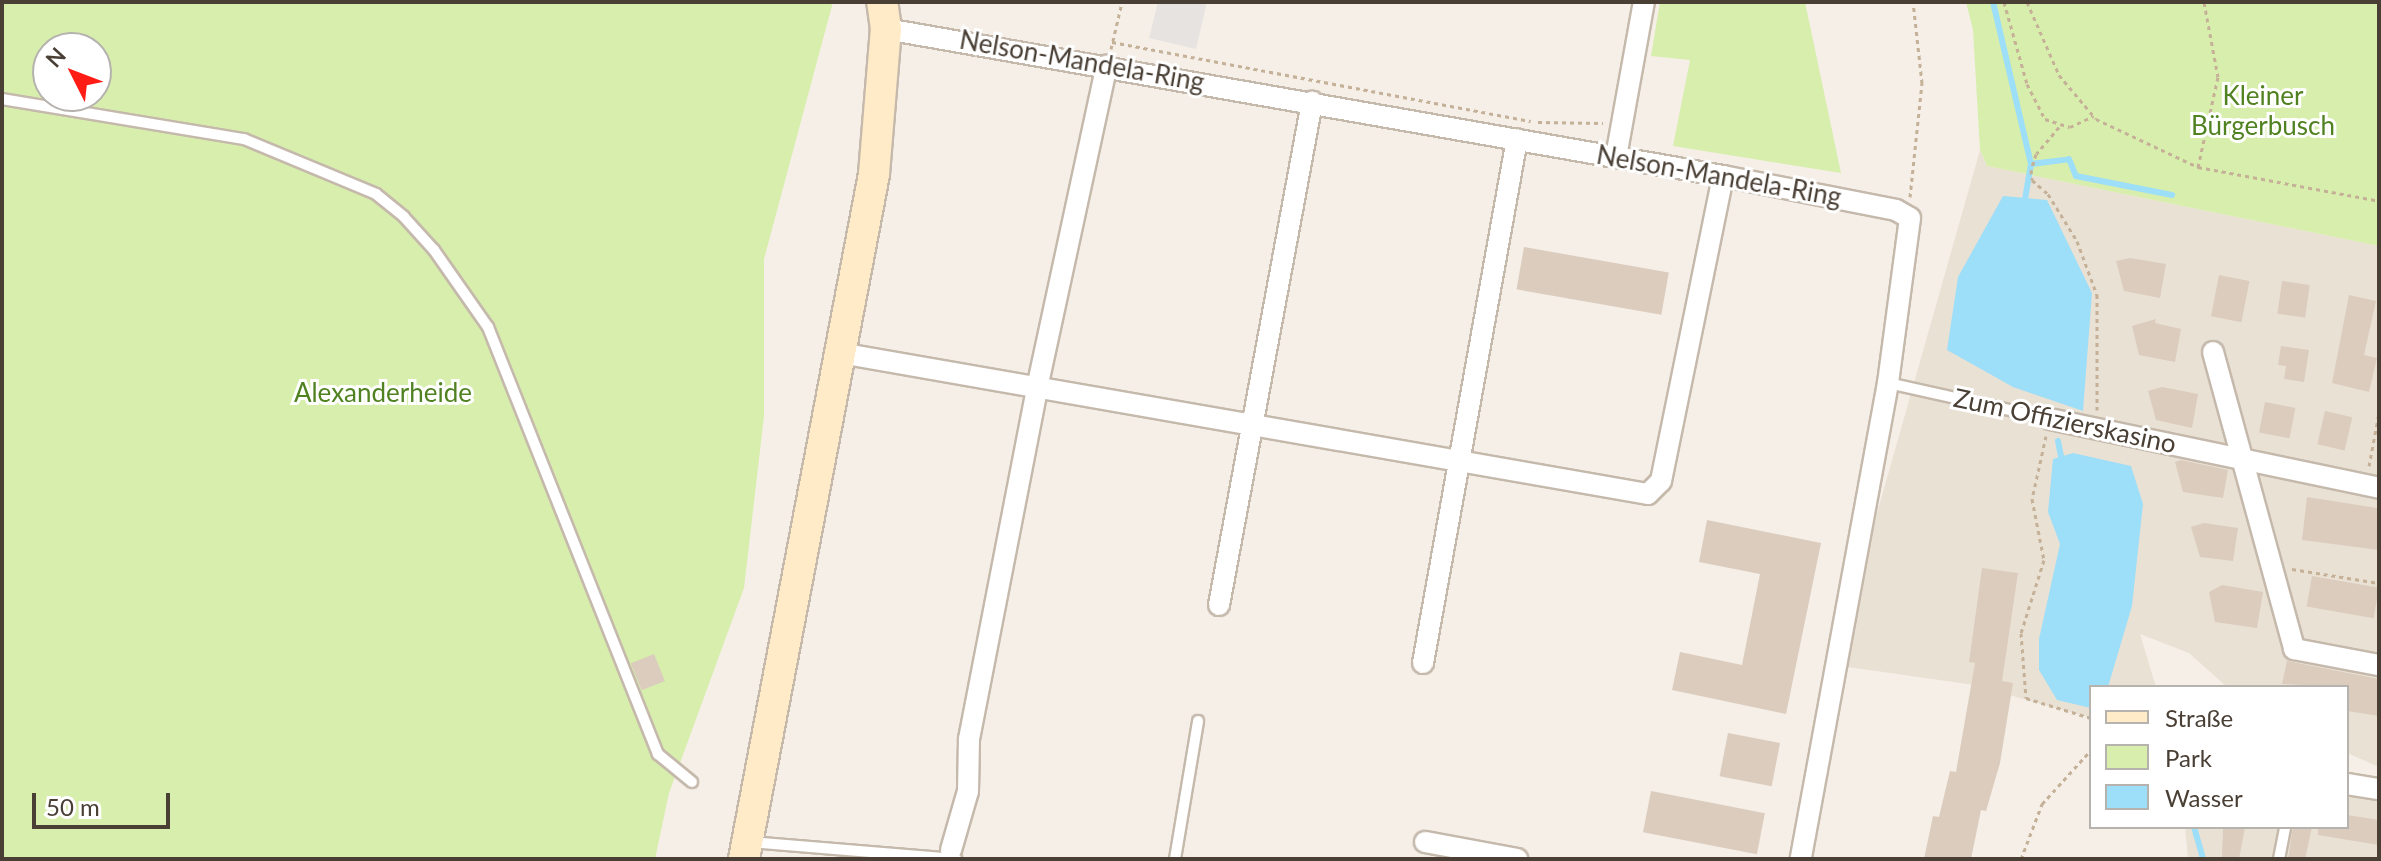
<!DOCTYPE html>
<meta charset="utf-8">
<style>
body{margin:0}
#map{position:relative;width:2381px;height:861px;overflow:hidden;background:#f5efe7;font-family:Lato,sans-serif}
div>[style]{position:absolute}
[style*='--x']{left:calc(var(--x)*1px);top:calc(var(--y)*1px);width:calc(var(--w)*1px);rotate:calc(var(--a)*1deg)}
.residential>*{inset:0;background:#eae1d5}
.green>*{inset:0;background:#d8eeac}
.parking>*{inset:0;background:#e6e3e0}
.water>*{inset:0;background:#9ddef8}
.stream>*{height:6px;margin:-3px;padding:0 3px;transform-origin:3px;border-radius:3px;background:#9ddef8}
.building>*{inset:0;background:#dbccbe;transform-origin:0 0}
.path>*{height:3px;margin-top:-1.5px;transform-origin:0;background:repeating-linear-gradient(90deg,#c5b098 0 4px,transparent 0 8px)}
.roads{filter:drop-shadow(2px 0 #c5b9ac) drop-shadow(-2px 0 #c5b9ac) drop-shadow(0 2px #c5b9ac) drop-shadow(0 -2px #c5b9ac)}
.lane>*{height:10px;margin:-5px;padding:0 5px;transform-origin:5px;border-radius:5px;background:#fff}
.street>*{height:20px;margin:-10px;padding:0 10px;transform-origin:10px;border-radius:10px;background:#fff}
.secondary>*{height:30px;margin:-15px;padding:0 15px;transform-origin:15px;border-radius:15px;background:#ffebc8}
span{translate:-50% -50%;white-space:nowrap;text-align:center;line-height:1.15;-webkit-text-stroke:6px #fff;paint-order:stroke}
.street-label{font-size:26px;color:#493f35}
.park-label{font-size:26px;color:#518221}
.frame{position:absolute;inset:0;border:4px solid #493f35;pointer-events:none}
.legend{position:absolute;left:2089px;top:685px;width:260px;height:144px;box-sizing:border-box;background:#fff;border:2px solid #b6b2ae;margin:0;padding:10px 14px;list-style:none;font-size:24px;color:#493f35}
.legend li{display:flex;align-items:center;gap:16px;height:40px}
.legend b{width:40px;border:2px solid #b6b2ae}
.north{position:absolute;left:32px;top:32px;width:80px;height:80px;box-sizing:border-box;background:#fff;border:2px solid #b6b2ae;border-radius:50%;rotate:312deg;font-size:22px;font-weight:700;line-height:32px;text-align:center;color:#493f35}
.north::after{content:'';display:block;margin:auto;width:28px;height:36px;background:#ff1c15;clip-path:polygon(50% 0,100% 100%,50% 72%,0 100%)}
.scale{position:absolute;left:32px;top:793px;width:138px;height:36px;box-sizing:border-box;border:4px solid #493f35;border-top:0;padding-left:10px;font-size:24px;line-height:28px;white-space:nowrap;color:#493f35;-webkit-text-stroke:6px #fff;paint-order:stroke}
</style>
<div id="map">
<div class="residential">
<i style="clip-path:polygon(1980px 150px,1987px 166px,2379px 246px,2379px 767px,2347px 753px,2347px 687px,2227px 687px,2189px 653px,2140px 634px,2156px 687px,2091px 687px,2091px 718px,1974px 685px,1834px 665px)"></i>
<i style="clip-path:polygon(2347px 785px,2379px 790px,2379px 859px,2188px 859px,2185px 827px,2347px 827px)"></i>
</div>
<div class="green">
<i style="clip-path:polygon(evenodd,2px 2px,833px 2px,764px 259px,764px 416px,744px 588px,669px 793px,655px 859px,2px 859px,2px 2px,48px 48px,96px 48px,96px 96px,48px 96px,48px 48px)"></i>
<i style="clip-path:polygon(1660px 2px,1805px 2px,1841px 173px,1673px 146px,1690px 60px,1651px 56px)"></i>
<i style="clip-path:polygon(1966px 2px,2379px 2px,2379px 246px,1987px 166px,1980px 150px,1973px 30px)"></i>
</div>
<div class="parking">
<i style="clip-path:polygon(1158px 2px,1207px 2px,1196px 49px,1149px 38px)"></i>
</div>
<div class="water">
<i style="clip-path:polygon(2003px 196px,2047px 200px,2092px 293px,2083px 411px,2013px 387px,1947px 350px,1958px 277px)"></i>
<i style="clip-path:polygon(2073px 453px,2131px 466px,2143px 504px,2132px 606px,2108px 687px,2091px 687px,2091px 708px,2057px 700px,2039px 670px,2039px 639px,2060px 544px,2048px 512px,2053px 459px)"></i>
</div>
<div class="stream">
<i style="--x:1993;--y:2;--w:166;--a:76.8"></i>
<i style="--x:2031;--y:164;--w:42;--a:99.7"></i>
<i style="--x:2031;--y:164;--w:38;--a:-7"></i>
<i style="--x:2069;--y:159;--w:18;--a:68"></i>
<i style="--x:2076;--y:176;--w:98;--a:11.2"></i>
<i style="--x:2058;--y:441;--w:20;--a:79"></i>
<i style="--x:2194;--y:827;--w:33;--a:74"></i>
</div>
<div class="building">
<i style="left:1524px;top:247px;width:147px;height:43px;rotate:10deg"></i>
<i style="clip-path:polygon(2130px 258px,2166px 264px,2160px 298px,2124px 291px,2116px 261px)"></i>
<i style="left:2219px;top:275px;width:31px;height:42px;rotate:11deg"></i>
<i style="left:2282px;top:281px;width:28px;height:33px;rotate:8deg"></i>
<i style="clip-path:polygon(2349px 295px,2376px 301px,2364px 355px,2377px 358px,2369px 392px,2332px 383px)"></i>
<i style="clip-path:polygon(2156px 319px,2155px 323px,2181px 329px,2175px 362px,2139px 355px,2132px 326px)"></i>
<i style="clip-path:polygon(2281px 346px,2309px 350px,2304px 382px,2284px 379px,2286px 366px,2278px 365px)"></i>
<i style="clip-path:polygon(2162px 387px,2198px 394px,2192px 428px,2156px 420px,2148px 391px)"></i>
<i style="left:2265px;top:402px;width:31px;height:31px;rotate:11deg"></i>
<i style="left:2325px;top:411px;width:28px;height:34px;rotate:13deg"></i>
<i style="clip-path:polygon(2181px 460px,2228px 470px,2223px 498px,2183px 492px,2175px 462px)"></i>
<i style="clip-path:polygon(2307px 497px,2377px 508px,2379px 550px,2302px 540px)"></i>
<i style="clip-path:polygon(1707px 520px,1821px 543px,1786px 714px,1672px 690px,1680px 652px,1742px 665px,1760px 574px,1699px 562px)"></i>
<i style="clip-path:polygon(2204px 523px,2238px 528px,2233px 561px,2200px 557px,2191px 527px)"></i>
<i style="clip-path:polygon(1982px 568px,2018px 573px,2002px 681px,2013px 683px,2000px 763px,1986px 811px,1981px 810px,1971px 859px,1924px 859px,1933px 816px,1939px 817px,1950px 771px,1956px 772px,1975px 663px,1969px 662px)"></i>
<i style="left:2312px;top:576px;width:68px;height:31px;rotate:10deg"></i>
<i style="clip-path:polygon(2222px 585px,2263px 592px,2257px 628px,2215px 622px,2209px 592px)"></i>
<i style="left:654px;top:654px;width:29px;height:25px;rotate:68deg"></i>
<i style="clip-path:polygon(2287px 661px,2379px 679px,2379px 716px,2347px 711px,2347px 687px,2282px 684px)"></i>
<i style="left:1728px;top:733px;width:53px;height:44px;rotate:11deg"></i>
<i style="left:1651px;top:791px;width:116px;height:42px;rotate:11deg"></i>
<i style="clip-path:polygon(2347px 815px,2379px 820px,2379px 845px,2318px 835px,2318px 827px,2347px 827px)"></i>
<i style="clip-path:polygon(2223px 827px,2245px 827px,2239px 859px,2222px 857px)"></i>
<i style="clip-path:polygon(2293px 827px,2312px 827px,2305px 859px,2288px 859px)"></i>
</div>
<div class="path">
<i style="--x:2004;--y:2;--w:85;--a:74.3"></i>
<i style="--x:2027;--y:84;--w:39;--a:63"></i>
<i style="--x:2045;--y:119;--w:26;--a:18"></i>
<i style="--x:2070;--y:127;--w:26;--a:-25"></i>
<i style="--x:2027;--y:2;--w:80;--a:66.3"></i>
<i style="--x:2059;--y:75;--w:57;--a:49.9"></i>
<i style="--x:2096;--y:119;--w:113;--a:25.2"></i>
<i style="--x:2198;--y:167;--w:184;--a:10.6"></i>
<i style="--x:1112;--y:42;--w:426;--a:10.7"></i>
<i style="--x:1111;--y:49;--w:48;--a:-76.8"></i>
<i style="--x:1538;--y:122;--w:65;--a:0.9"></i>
<i style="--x:2059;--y:127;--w:35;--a:130"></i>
<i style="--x:2036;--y:154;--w:17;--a:107"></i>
<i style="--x:2031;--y:170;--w:10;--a:84"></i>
<i style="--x:2032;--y:180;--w:21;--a:41"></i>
<i style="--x:2048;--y:194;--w:55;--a:58.3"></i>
<i style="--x:2077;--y:241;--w:58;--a:69.7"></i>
<i style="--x:2097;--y:295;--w:115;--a:90"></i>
<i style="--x:2198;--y:167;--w:92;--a:-77.5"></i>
<i style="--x:2218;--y:77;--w:76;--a:-100.6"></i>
<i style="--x:1910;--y:197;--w:115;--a:-84"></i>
<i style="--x:1922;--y:83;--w:81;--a:-96.3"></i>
<i style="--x:2046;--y:436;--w:65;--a:102.5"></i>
<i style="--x:2032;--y:499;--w:62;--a:78.9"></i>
<i style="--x:2044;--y:560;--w:77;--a:107.5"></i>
<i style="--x:2021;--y:633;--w:65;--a:85.6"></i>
<i style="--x:2026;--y:698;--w:68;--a:17.1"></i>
<i style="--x:2369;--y:466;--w:54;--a:-79.3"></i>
<i style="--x:2292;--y:569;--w:88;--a:9.1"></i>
<i style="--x:2021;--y:859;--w:59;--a:-69.1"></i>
<i style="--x:2042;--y:804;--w:73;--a:-47.8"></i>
</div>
<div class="roads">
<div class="lane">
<i style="--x:2;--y:99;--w:245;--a:9.4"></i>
<i style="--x:244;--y:139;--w:143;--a:22.6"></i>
<i style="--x:376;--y:194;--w:36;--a:39"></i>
<i style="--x:404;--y:217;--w:45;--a:47.7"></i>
<i style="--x:434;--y:250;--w:94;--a:55"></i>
<i style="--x:488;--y:327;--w:460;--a:68.3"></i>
<i style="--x:658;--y:754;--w:44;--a:39.5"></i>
<i style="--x:1888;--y:383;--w:166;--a:12.5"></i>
<i style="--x:749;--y:842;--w:208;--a:4.7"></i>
<i style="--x:1175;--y:859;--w:140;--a:-80.5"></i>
<i style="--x:2279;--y:859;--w:33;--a:-79"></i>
</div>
<div class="street">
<i style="--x:886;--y:29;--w:850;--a:9.96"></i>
<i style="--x:1723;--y:176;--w:176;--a:11.1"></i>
<i style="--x:1896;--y:210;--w:16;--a:30"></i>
<i style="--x:1910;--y:218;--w:166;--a:97.6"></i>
<i style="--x:1888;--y:383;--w:484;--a:100.4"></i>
<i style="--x:1616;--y:157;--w:158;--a:-79.8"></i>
<i style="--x:2213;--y:352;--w:308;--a:74.7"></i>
<i style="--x:2294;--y:649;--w:86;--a:10.7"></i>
<i style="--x:840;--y:353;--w:820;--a:9.9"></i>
<i style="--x:1648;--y:494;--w:18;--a:-45"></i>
<i style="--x:1661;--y:481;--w:311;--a:-78.5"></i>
<i style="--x:2050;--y:419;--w:336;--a:11.8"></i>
<i style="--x:1219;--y:605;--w:512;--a:-79.52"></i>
<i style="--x:1423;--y:663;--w:532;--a:-79.83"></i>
<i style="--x:2347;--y:784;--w:32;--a:9"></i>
<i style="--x:1425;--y:842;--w:94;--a:10.5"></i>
<i style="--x:951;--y:850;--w:61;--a:-73.9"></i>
<i style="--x:968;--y:791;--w:52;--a:-88.9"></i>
<i style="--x:969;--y:739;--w:358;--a:-79"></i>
<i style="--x:1037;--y:388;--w:330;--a:-77.8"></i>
</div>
<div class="secondary">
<i style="--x:744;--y:859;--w:697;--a:-79.25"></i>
<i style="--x:874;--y:174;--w:145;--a:-85.3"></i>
<i style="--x:886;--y:29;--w:27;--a:-98"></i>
</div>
</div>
<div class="street-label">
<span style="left:1082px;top:61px;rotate:10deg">Nelson-Mandela-Ring</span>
<span style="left:1719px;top:176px;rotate:10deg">Nelson-Mandela-Ring</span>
<span style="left:2065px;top:421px;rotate:12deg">Zum Offizierskasino</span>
</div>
<div class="park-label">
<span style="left:2263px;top:111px">Kleiner<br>Bürgerbusch</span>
<span style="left:383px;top:393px">Alexanderheide</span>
</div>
<div class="frame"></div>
<ul class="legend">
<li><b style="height:10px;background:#ffebc8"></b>Straße</li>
<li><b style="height:22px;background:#d8eeac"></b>Park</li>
<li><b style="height:22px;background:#9ddef8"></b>Wasser</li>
</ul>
<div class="north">N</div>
<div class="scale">50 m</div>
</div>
